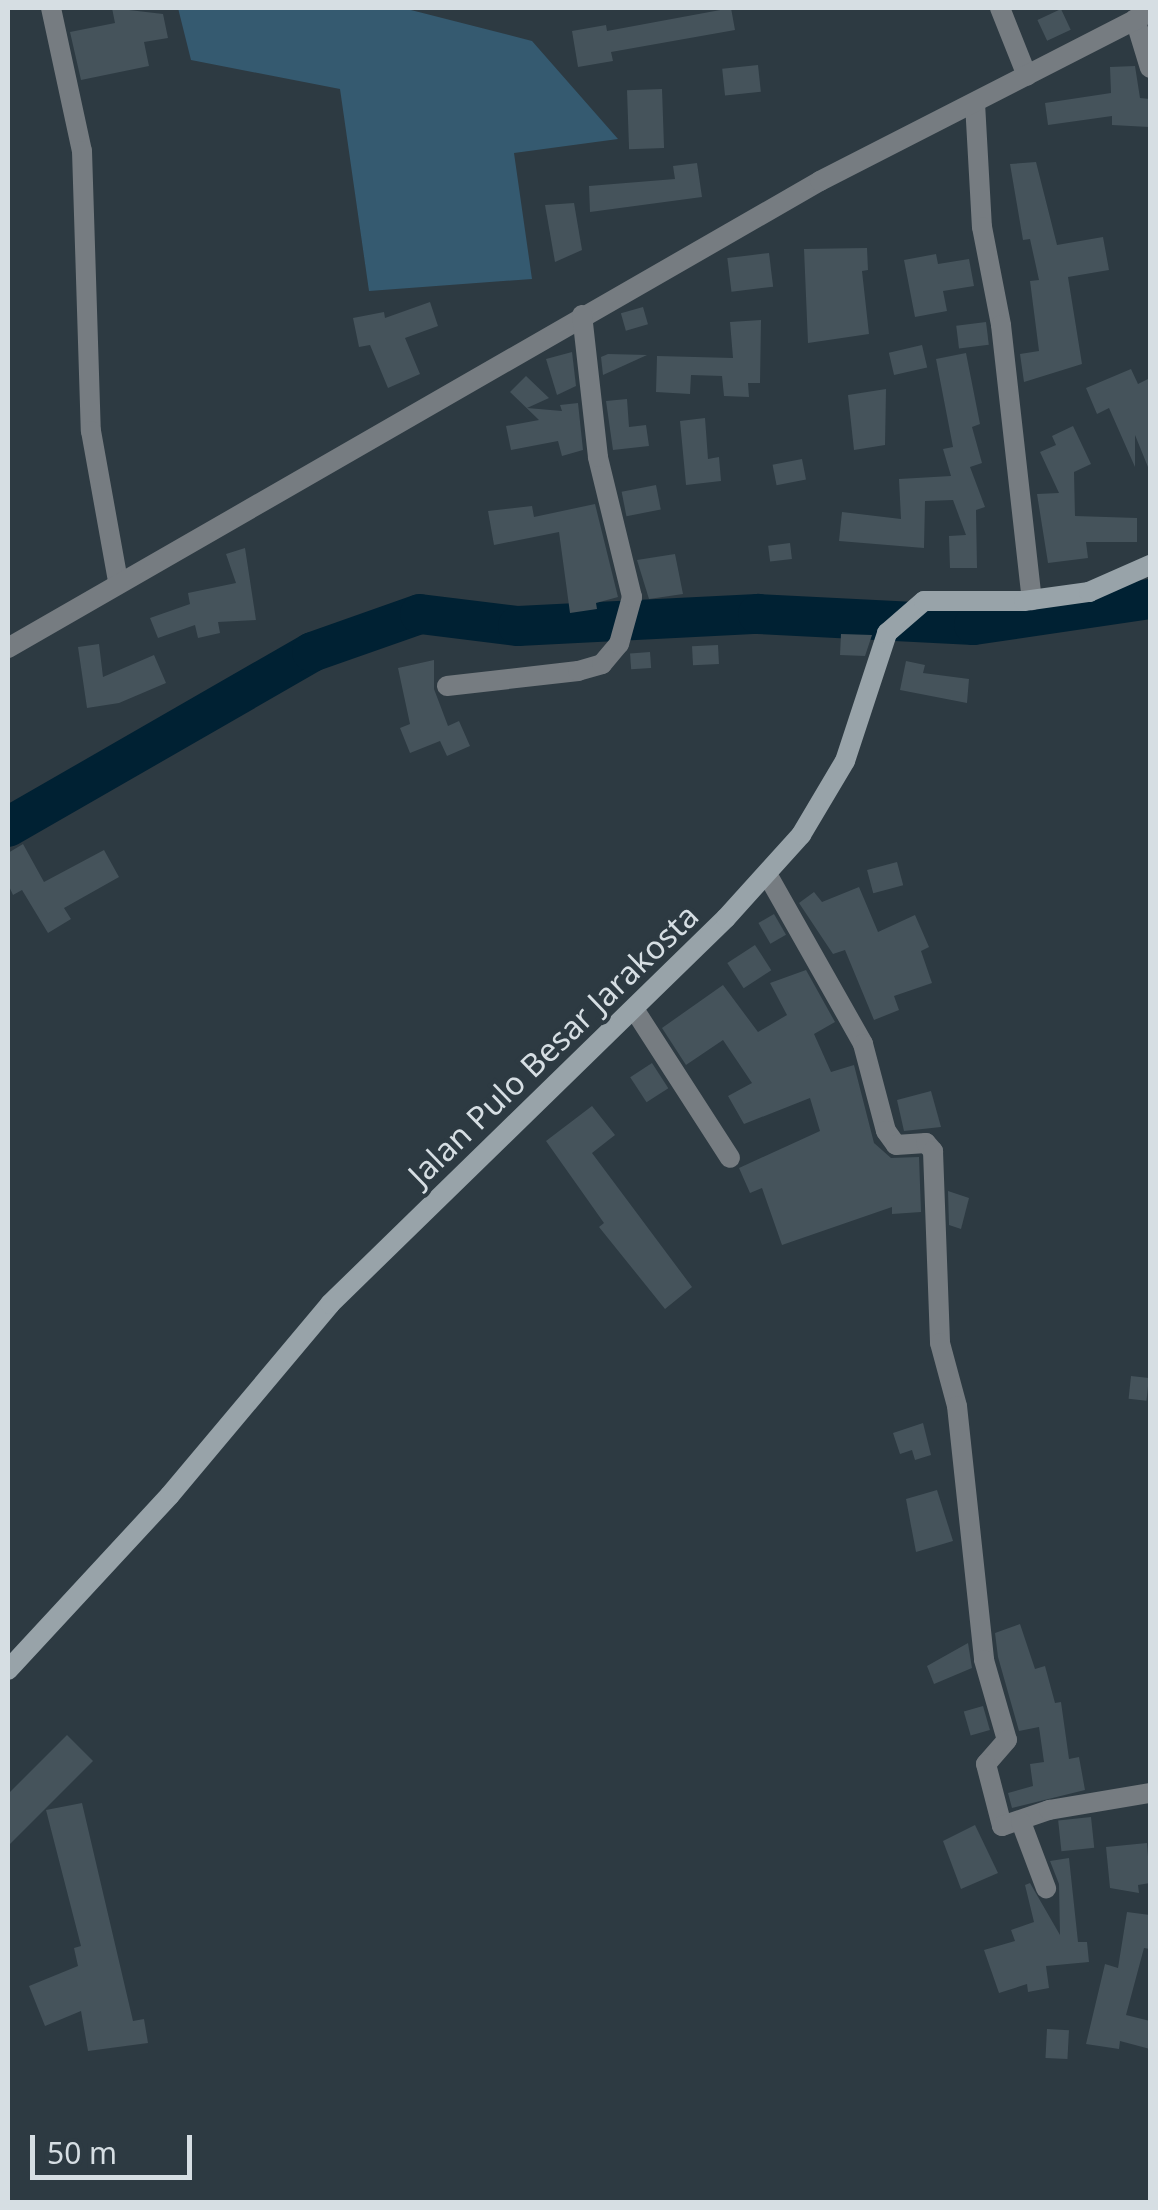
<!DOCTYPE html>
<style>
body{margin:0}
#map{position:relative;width:1158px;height:2210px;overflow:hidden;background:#2d3a42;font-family:"Noto Sans",sans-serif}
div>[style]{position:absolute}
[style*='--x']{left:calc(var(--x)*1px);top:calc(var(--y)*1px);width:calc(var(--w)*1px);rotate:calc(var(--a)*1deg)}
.green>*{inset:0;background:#355a70}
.river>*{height:40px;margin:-20px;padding:0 20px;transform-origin:20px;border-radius:20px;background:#002133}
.building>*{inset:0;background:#45535b;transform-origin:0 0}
.street>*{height:20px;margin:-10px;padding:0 10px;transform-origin:10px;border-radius:10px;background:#767c81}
.secondary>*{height:20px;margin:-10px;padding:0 10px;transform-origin:10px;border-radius:10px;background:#98a3a9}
span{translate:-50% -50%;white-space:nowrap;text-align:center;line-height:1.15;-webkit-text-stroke:8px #2d3a42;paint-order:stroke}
.street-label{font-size:32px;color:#d6dee3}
.frame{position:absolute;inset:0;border:10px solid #d6dee3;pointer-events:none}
.scale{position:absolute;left:30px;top:2135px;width:162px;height:45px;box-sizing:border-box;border:5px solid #d6dee3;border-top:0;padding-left:12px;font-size:30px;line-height:35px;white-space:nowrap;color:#d6dee3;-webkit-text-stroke:8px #2d3a42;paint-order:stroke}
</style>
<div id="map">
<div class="green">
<i style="clip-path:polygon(178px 8px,403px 8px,532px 41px,618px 139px,514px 153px,532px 279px,369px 291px,340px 89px,191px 60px)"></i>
</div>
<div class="river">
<i style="--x:8;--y:827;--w:351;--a:-29.9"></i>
<i style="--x:312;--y:652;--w:114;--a:-19.4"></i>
<i style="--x:420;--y:614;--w:99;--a:7"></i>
<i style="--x:518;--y:626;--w:240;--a:-2.9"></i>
<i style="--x:758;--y:614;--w:216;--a:2.9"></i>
<i style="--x:974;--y:625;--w:178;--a:-8.4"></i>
</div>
<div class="building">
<i style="clip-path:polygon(112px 8px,163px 14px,168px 38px,144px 42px,149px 66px,81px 80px,70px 32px,115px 23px)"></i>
<i style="clip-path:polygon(731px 8px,735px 30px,611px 52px,613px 61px,578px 67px,572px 31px,606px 25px,607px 31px)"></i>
<i style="left:1061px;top:9px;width:23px;height:26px;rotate:65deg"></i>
<i style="left:758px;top:65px;width:27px;height:36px;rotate:84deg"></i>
<i style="clip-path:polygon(1135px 66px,1140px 98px,1150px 99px,1149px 127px,1112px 125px,1112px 116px,1048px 125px,1045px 103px,1111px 93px,1110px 67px)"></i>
<i style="left:662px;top:89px;width:59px;height:35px;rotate:88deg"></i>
<i style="clip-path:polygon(1036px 162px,1057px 245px,1103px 237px,1109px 270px,1068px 277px,1082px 364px,1024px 382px,1020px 354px,1039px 351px,1030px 281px,1039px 280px,1030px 239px,1023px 240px,1010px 164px)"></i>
<i style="clip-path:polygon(697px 163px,702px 197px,590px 212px,589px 186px,675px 179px,673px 166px)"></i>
<i style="clip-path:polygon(574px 203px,582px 250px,555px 262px,545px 205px)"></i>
<i style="clip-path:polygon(867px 248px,868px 270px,862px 271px,869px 334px,808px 343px,804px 249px)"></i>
<i style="left:769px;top:253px;width:34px;height:42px;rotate:83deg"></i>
<i style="clip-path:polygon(936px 254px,938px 264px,969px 259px,974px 286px,943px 291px,947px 311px,915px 317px,904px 260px)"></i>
<i style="clip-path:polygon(430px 302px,438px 326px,405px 338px,420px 374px,388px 388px,370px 345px,359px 347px,353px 318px,384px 312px,385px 318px)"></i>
<i style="left:643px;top:307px;width:18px;height:23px;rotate:74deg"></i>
<i style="clip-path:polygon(761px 320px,760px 383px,748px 383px,749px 397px,724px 396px,722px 376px,691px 375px,690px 394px,656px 392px,657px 356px,733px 358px,730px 322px)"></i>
<i style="left:986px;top:322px;width:23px;height:30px;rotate:83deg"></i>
<i style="left:922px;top:345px;width:23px;height:34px;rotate:77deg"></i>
<i style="clip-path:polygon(572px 352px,576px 386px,557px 395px,546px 359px)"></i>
<i style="clip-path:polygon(966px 353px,980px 424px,972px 427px,982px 463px,970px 467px,985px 507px,976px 510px,977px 568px,950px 568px,949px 536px,966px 535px,953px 500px,925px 501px,924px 548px,839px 541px,842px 512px,901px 519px,899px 479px,951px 476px,943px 449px,953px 447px,936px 359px)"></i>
<i style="clip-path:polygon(608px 354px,647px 355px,603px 375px,601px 357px)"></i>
<i style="clip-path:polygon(1131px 369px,1138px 384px,1150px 378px,1150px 472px,1135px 435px,1135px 467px,1109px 408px,1097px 414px,1086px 388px)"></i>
<i style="clip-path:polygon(526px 376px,549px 398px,527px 408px,562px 411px,560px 405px,578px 403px,583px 450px,562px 456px,558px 441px,511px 450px,506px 426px,539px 420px,510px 392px)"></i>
<i style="clip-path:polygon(886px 389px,885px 445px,854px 450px,848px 395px)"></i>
<i style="clip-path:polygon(627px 399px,629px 427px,646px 425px,649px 446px,613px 450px,606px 401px)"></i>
<i style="clip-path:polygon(705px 418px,708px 459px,719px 457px,721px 481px,686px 485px,680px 421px)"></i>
<i style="clip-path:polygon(1073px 426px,1091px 464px,1074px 472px,1075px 516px,1137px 518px,1137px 542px,1086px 542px,1088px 558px,1048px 563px,1037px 494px,1059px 493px,1040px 452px,1056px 445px,1052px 436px)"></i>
<i style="left:802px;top:459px;width:21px;height:30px;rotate:79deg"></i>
<i style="left:656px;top:485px;width:25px;height:35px;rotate:79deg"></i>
<i style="clip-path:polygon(595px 504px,618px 597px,596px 603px,597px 609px,570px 613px,559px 532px,494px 545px,488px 511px,532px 506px,534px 517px)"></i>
<i style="left:790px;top:543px;width:16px;height:22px;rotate:83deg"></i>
<i style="clip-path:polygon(245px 548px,256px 620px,218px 622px,220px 633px,198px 638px,195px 625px,158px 638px,150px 618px,190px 604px,188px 593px,236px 583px,226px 554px)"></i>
<i style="clip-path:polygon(675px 554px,683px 594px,649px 599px,637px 560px)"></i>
<i style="clip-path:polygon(841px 634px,872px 635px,865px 656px,840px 655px)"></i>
<i style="clip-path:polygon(99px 644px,103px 677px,154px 655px,166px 683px,119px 703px,87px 708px,78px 647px)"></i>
<i style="left:718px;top:645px;width:19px;height:26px;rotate:87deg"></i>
<i style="left:650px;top:652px;width:16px;height:20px;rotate:86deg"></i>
<i style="clip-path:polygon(434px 660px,434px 689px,448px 726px,459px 721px,470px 746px,447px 756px,440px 741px,410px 753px,400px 728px,410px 724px,398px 668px)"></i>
<i style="clip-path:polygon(906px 661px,925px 665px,923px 673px,969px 679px,967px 703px,900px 690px)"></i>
<i style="clip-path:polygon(23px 844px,44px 882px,104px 850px,119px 877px,64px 908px,71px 919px,48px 933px,22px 890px,13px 895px,8px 884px,8px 853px)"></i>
<i style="left:897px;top:862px;width:24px;height:31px;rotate:75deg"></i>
<i style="clip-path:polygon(859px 887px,878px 932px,915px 915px,929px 947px,921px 951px,932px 983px,894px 996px,899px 1010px,874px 1020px,845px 950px,833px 954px,799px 903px,814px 892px,822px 902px)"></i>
<i style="left:774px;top:914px;width:24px;height:18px;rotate:60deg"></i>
<i style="left:755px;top:945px;width:30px;height:33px;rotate:57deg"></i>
<i style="clip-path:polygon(806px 970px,835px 1022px,814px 1034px,831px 1072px,854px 1065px,874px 1143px,891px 1158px,919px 1157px,921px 1212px,892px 1214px,892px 1207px,782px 1245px,762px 1188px,750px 1193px,739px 1168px,820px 1131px,810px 1098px,744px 1124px,728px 1096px,752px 1083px,723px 1040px,686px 1065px,662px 1028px,723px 985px,758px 1032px,787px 1015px,770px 983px)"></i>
<i style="left:652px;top:1063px;width:30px;height:26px;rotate:57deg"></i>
<i style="clip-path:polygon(931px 1091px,941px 1127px,904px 1131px,897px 1100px)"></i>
<i style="clip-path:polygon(592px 1106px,615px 1135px,592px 1153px,692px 1287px,665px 1309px,599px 1227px,604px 1223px,546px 1141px)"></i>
<i style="clip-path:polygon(948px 1191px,969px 1198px,961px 1229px,949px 1225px)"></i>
<i style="left:1131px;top:1376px;width:18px;height:23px;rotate:6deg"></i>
<i style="clip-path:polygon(923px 1423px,931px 1455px,915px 1460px,912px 1450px,900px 1454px,893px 1433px)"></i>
<i style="clip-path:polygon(937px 1490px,953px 1541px,916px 1552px,906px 1499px)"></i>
<i style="clip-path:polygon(1020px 1624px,1035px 1669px,1045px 1666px,1055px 1703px,1061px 1702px,1069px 1759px,1079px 1757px,1085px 1790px,1012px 1808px,1008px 1793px,1033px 1786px,1030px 1764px,1044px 1762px,1039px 1727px,1019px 1731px,998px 1657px,995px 1633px)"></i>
<i style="clip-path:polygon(968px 1643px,972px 1668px,934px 1684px,927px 1666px)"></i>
<i style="left:983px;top:1706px;width:25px;height:20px;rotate:74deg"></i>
<i style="clip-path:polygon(67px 1735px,93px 1761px,8px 1846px,8px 1794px)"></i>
<i style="clip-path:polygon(82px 1803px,133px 2021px,144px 2019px,148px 2043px,88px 2051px,81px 2011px,45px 2026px,29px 1986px,78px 1966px,74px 1948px,81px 1946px,46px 1810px)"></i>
<i style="left:1091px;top:1817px;width:31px;height:33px;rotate:84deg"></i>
<i style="clip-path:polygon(975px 1825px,998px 1873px,961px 1889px,943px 1841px)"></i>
<i style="clip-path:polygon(1147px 1843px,1150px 1883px,1138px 1885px,1139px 1893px,1110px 1888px,1106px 1847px)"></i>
<i style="clip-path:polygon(1069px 1858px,1078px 1942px,1087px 1942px,1089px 1962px,1046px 1966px,1049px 1988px,1028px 1992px,1027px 1984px,999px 1993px,984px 1950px,1015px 1941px,1011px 1930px,1034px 1922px,1025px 1885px,1030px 1883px,1060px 1935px,1059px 1884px,1050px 1861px)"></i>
<i style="clip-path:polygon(1127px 1912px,1150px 1915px,1150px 1949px,1144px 1948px,1126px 2015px,1150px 2021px,1150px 2049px,1120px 2041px,1119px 2049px,1086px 2044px,1105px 1964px,1118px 1968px)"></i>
<i style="left:1047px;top:2029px;width:22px;height:29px;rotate:3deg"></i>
</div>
<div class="street">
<i style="--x:51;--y:8;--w:146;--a:77.8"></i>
<i style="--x:82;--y:151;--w:280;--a:88.2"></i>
<i style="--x:91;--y:431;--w:152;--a:79.8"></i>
<i style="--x:1000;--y:8;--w:73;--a:68.3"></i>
<i style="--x:1135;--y:19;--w:51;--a:73"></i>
<i style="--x:975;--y:103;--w:124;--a:86.8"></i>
<i style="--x:982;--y:227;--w:100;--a:79"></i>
<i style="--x:1001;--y:325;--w:277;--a:83.6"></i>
<i style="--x:8;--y:648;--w:937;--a:-29.9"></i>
<i style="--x:820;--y:181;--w:371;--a:-27.1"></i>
<i style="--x:447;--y:686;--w:132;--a:-6.5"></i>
<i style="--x:578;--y:671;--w:25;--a:-16"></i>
<i style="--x:602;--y:664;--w:26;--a:-50"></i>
<i style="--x:619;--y:644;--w:49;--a:-74.5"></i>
<i style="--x:632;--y:597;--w:144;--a:-103.7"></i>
<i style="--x:598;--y:457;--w:143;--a:-96.4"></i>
<i style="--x:767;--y:874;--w:195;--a:60.5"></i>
<i style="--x:863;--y:1044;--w:90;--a:75.2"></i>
<i style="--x:886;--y:1131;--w:17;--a:54"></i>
<i style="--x:896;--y:1145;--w:30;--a:-4"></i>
<i style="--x:926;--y:1143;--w:11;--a:49"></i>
<i style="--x:933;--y:1151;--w:192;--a:87.9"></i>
<i style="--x:940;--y:1343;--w:65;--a:74.9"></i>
<i style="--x:957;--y:1406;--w:255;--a:83.9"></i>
<i style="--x:984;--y:1660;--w:83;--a:74"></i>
<i style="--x:1007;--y:1740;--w:32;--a:131"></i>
<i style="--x:986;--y:1764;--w:64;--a:75.5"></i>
<i style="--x:1002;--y:1826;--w:50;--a:-18.8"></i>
<i style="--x:1049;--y:1810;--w:102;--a:-9.6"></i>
<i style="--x:634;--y:1009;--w:177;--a:57.2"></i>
<i style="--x:1021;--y:1822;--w:71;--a:69.3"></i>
</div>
<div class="secondary">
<i style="--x:8;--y:1670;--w:238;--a:-47.2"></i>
<i style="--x:170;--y:1495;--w:249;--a:-50"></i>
<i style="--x:330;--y:1304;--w:553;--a:-44.27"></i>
<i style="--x:726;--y:918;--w:112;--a:-47.9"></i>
<i style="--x:801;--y:835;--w:86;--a:-59.3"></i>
<i style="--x:845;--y:761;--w:135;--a:-71.8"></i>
<i style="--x:887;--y:633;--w:49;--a:-40.9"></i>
<i style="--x:924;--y:601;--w:100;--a:0"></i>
<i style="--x:1024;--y:601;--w:66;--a:-7.9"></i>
<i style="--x:1089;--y:592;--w:67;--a:-23.9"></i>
</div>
<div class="street-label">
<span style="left:553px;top:1045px;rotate:-44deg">Jalan Pulo Besar Jarakosta</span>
</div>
<div class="frame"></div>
<div class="scale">50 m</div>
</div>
